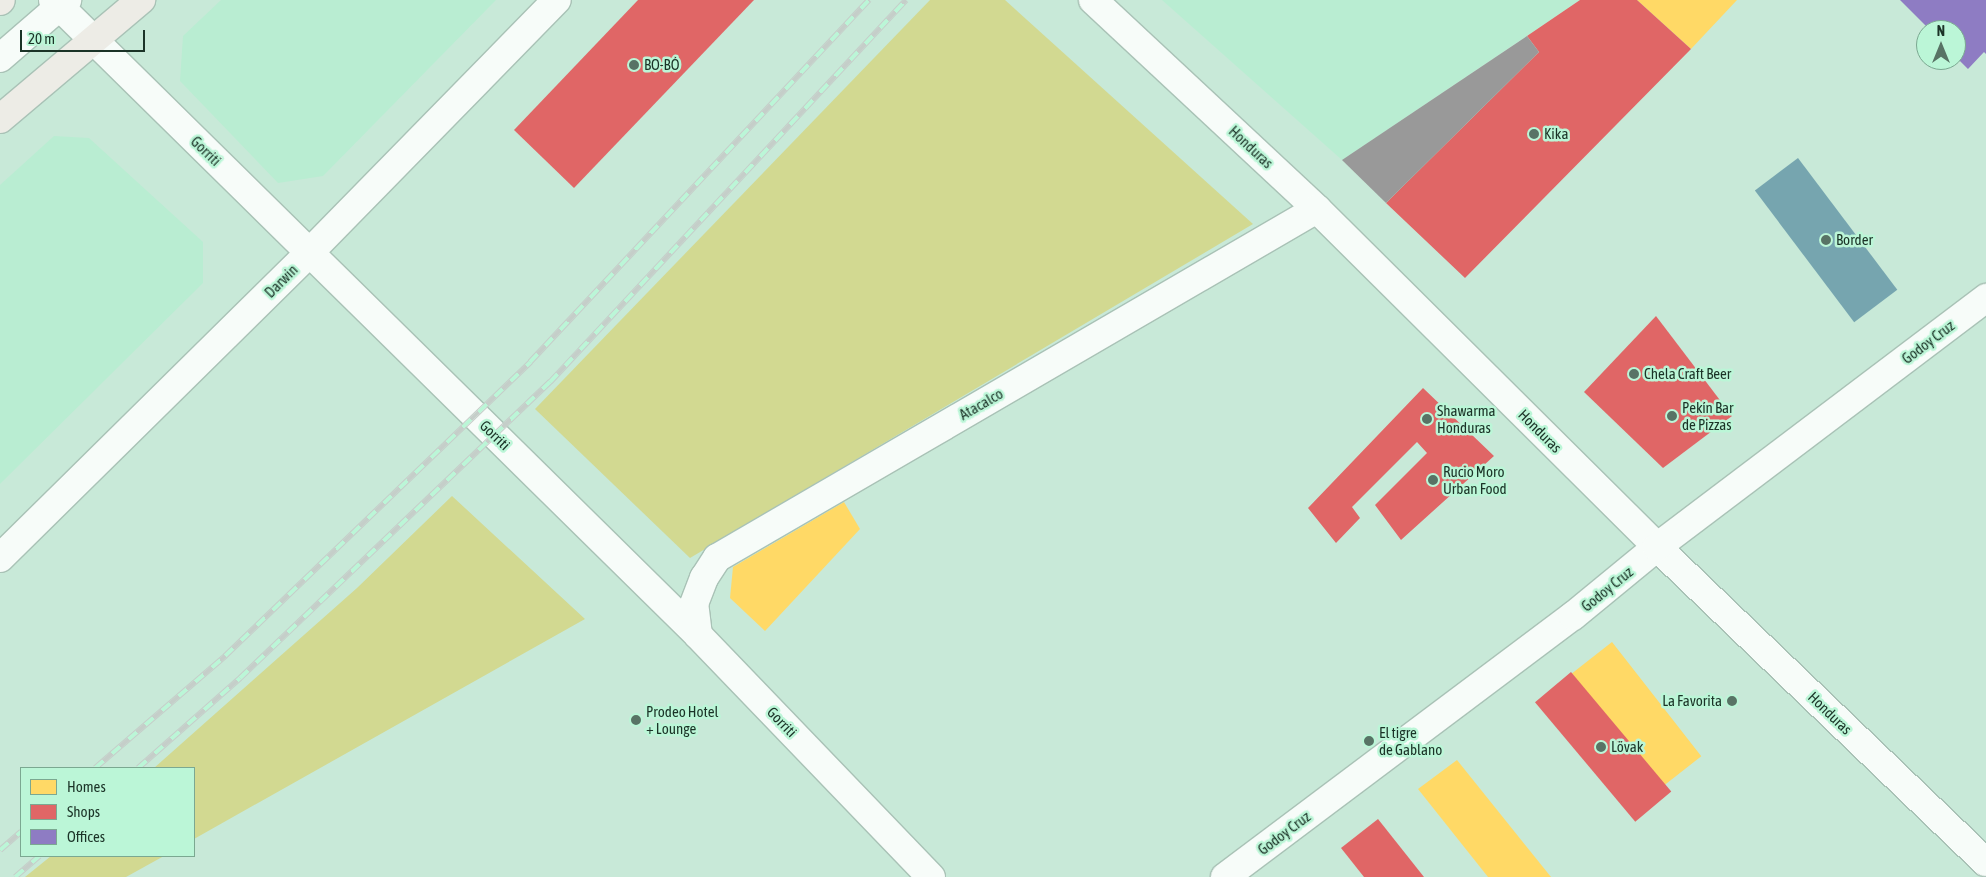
<!DOCTYPE html>
<meta charset="utf-8">
<style>
body{margin:0}
#map{position:relative;width:1986px;height:877px;overflow:hidden;background:#c8e9d8;font-family:"Asap Condensed",sans-serif}
div>[style]{position:absolute}
[style*='--x']{left:calc(var(--x)*1px);top:calc(var(--y)*1px);width:calc(var(--w)*1px);rotate:calc(var(--a)*1deg)}
.built>*{inset:0;background:#b9edd2}
.green>*{inset:0;background:#d2d991}
.homes>*{inset:0;background:#ffd966;transform-origin:0 0}
.shops>*{inset:0;background:#e06666;transform-origin:0 0}
.offices>*{inset:0;background:#8e7cc3}
.public>*{inset:0;background:#76a5af;transform-origin:0 0}
.industry>*{inset:0;background:#999}
.roads{filter:drop-shadow(1px 0 #a9c2b6) drop-shadow(-1px 0 #a9c2b6) drop-shadow(0 1px #a9c2b6) drop-shadow(0 -1px #a9c2b6)}
.minor>*{height:28px;margin:-14px;padding:0 14px;transform-origin:14px;border-radius:14px;background:#f7fcf9}
.major>*{height:28px;margin:-14px;padding:0 14px;transform-origin:14px;border-radius:14px;background:#edece6}
.rail>*{height:5.5px;margin-top:-2.75px;transform-origin:0;background:repeating-linear-gradient(90deg,#bbf6d7 0 11px,#c5cec9 0 22px);box-sizing:border-box;border-block:1px solid #c5cec9}
.dots>*{width:14px;height:14px;translate:-50% -50%;box-sizing:border-box;border:2px solid #bbf6d7;border-radius:50%}
span{translate:-50% -50%;white-space:nowrap;text-align:center;line-height:1.15;-webkit-text-stroke:5px #bbf6d7;paint-order:stroke}
.poi-label{font-size:15px;color:#1b3327}
.left{translate:0 -50%;text-align:left}
.right{translate:-100% -50%;text-align:right}
.street-label{font-size:15px;color:#1b3327}
.legend{position:absolute;left:20px;top:767px;width:175px;height:90px;box-sizing:border-box;background:#bbf6d7;border:1px solid #7ba891;margin:0;padding:6px 9px;list-style:none;font-size:15px;color:#1b3327}
.legend li{display:flex;align-items:center;gap:10px;height:25px}
.legend b{width:25px;border:1px solid #7ba891}
.north{position:absolute;left:1916px;top:20px;width:50px;height:50px;box-sizing:border-box;background:#bbf6d7;border:1px solid #7ba891;border-radius:50%;rotate:0deg;font-size:14px;font-weight:700;line-height:20px;text-align:center;color:#1b3327}
.north::after{content:'';display:block;margin:auto;width:18px;height:22px;background:#587365;clip-path:polygon(50% 0,100% 100%,50% 72%,0 100%)}
.scale{position:absolute;left:20px;top:30px;width:125px;height:22px;box-sizing:border-box;border:2px solid #1b3327;border-top:0;padding-left:6px;font-size:15px;line-height:18px;white-space:nowrap;color:#1b3327;-webkit-text-stroke:4px #bbf6d7;paint-order:stroke}
</style>
<div id="map">
<div class="built">
<i style="clip-path:polygon(221px 0,496px 0,323px 176px,278px 183px,180px 81px,183px 36px)"></i>
<i style="clip-path:polygon(1162px 0,1580px 0,1342px 160px)"></i>
<i style="clip-path:polygon(54px 136px,89px 138px,203px 242px,203px 283px,0 484px,0 185px)"></i>
</div>
<div class="green">
<i style="clip-path:polygon(930px 0,1005px 0,1253px 224px,690px 558px,535px 409px)"></i>
<i style="clip-path:polygon(452px 496px,585px 619px,194px 839px,194px 768px,154px 768px,357px 588px)"></i>
<i style="clip-path:polygon(51px 856px,164px 856px,126px 877px,25px 877px)"></i>
</div>
<div class="homes">
<i style="clip-path:polygon(1637px 0,1737px 0,1691px 49px)"></i>
<i style="clip-path:polygon(844px 502px,860px 529px,765px 631px,730px 598px,733px 567px)"></i>
<i style="left:1612px;top:642px;width:145px;height:51px;rotate:52deg"></i>
<i style="clip-path:polygon(1457px 760px,1551px 877px,1488px 877px,1418px 789px)"></i>
</div>
<div class="shops">
<i style="clip-path:polygon(638px 0,754px 0,574px 188px,514px 130px)"></i>
<i style="clip-path:polygon(1580px 0,1637px 0,1691px 49px,1465px 278px,1386px 203px,1539px 52px,1527px 36px)"></i>
<i style="clip-path:polygon(1656px 316px,1732px 416px,1663px 468px,1584px 392px)"></i>
<i style="clip-path:polygon(1423px 388px,1494px 456px,1401px 540px,1375px 505px,1427px 453px,1417px 442px,1352px 507px,1360px 518px,1336px 543px,1308px 508px)"></i>
<i style="left:1571px;top:672px;width:156px;height:47px;rotate:50deg"></i>
<i style="clip-path:polygon(1378px 819px,1424px 877px,1364px 877px,1341px 848px)"></i>
</div>
<div class="offices">
<i style="clip-path:polygon(1900px 0,1986px 0,1986px 54px,1984px 52px,1968px 69px,1956px 57px,1956px 30px,1930px 30px)"></i>
</div>
<div class="public">
<i style="left:1798px;top:158px;width:165px;height:54px;rotate:53deg"></i>
</div>
<div class="industry">
<i style="clip-path:polygon(1527px 36px,1539px 52px,1386px 203px,1342px 160px)"></i>
</div>
<div class="roads">
<div class="minor">
<i style="--x:53;--y:0;--w:905;--a:44.55"></i>
<i style="--x:698;--y:635;--w:336;--a:46.1"></i>
<i style="--x:1093;--y:0;--w:306;--a:43"></i>
<i style="--x:1317;--y:209;--w:479;--a:44.8"></i>
<i style="--x:1657;--y:547;--w:455;--a:43.8"></i>
<i style="--x:0;--y:58;--w:89;--a:-40.9"></i>
<i style="--x:0;--y:558;--w:434;--a:-44.6"></i>
<i style="--x:309;--y:253;--w:354;--a:-45.6"></i>
<i style="--x:698;--y:635;--w:31;--a:-97"></i>
<i style="--x:694;--y:604;--w:28;--a:-69"></i>
<i style="--x:704;--y:578;--w:24;--a:-57"></i>
<i style="--x:717;--y:558;--w:694;--a:-30.19"></i>
<i style="--x:1225;--y:877;--w:435;--a:-36.9"></i>
<i style="--x:1573;--y:616;--w:109;--a:-39.4"></i>
<i style="--x:1657;--y:547;--w:413;--a:-37.1"></i>
</div>
<div class="major">
<i style="--x:0;--y:1;--w:1;--a:-45"></i>
<i style="--x:0;--y:119;--w:185;--a:-40.2"></i>
</div>
</div>
<div class="rail">
<i style="--x:95;--y:768;--w:172;--a:-40.7"></i>
<i style="--x:225;--y:656;--w:424;--a:-43.9"></i>
<i style="--x:530;--y:362;--w:496;--a:-46.9"></i>
<i style="--x:138;--y:768;--w:136;--a:-41.4"></i>
<i style="--x:240;--y:678;--w:429;--a:-43.7"></i>
<i style="--x:550;--y:382;--w:522;--a:-47.02"></i>
<i style="--x:0;--y:850;--w:28;--a:-41"></i>
<i style="--x:15;--y:877;--w:32;--a:-41"></i>
</div>
<div class="dots">
<i style="left:634px;top:65px;background:#587365"></i>
<i style="left:1534px;top:134px;background:#587365"></i>
<i style="left:1826px;top:240px;background:#587365"></i>
<i style="left:1634px;top:374px;background:#587365"></i>
<i style="left:1672px;top:416px;background:#587365"></i>
<i style="left:1427px;top:419px;background:#587365"></i>
<i style="left:1433px;top:480px;background:#587365"></i>
<i style="left:1732px;top:701px;background:#587365"></i>
<i style="left:636px;top:720px;background:#587365"></i>
<i style="left:1369px;top:741px;background:#587365"></i>
<i style="left:1601px;top:747px;background:#587365"></i>
</div>
<div class="poi-label">
<span class="left" style="left:644px;top:65px">BO-BÓ</span>
<span class="left" style="left:1544px;top:134px">Kika</span>
<span class="left" style="left:1836px;top:240px">Border</span>
<span class="left" style="left:1644px;top:374px">Chela Craft Beer</span>
<span class="left" style="left:1682px;top:416px">Pekín Bar<br>de Pizzas</span>
<span class="left" style="left:1437px;top:419px">Shawarma<br>Honduras</span>
<span class="left" style="left:1443px;top:480px">Rucio Moro<br>Urban Food</span>
<span class="right" style="left:1722px;top:701px">La Favorita</span>
<span class="left" style="left:646px;top:720px">Prodeo Hotel<br>+ Lounge</span>
<span class="left" style="left:1379px;top:741px">El tigre<br>de Gablano</span>
<span class="left" style="left:1611px;top:747px">Lövak</span>
</div>
<div class="street-label">
<span style="left:1251px;top:147px;rotate:43deg">Honduras</span>
<span style="left:206px;top:151px;rotate:44deg">Gorriti</span>
<span style="left:281px;top:281px;rotate:-45deg">Darwin</span>
<span style="left:1928px;top:342px;rotate:-37deg">Godoy Cruz</span>
<span style="left:981px;top:404px;rotate:-30deg">Atacalco</span>
<span style="left:1540px;top:431px;rotate:45deg">Honduras</span>
<span style="left:495px;top:435px;rotate:44deg">Gorriti</span>
<span style="left:1607px;top:589px;rotate:-39deg">Godoy Cruz</span>
<span style="left:1830px;top:713px;rotate:44deg">Honduras</span>
<span style="left:782px;top:722px;rotate:46deg">Gorriti</span>
<span style="left:1284px;top:833px;rotate:-37deg">Godoy Cruz</span>
</div>
<ul class="legend">
<li><b style="height:14px;background:#ffd966"></b>Homes</li>
<li><b style="height:14px;background:#e06666"></b>Shops</li>
<li><b style="height:14px;background:#8e7cc3"></b>Offices</li>
</ul>
<div class="north">N</div>
<div class="scale">20 m</div>
</div>
